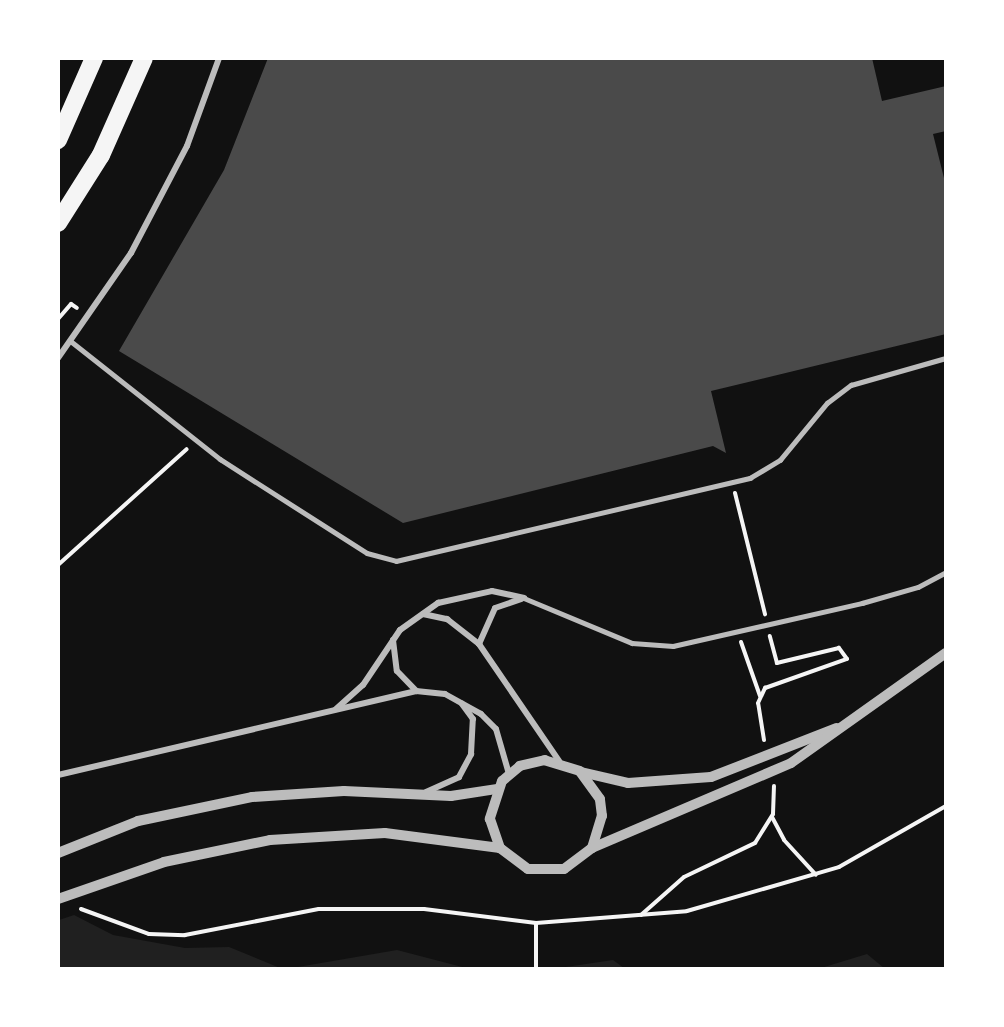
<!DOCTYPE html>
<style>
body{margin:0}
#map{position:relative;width:1004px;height:1027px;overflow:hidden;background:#111;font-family:"Work Sans",sans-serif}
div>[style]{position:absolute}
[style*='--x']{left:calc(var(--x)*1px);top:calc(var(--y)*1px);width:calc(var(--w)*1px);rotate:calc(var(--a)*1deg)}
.green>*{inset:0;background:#202020}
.building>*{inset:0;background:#4a4a4a}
.path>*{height:4px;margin:-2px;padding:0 2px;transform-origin:2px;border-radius:2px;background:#f5f5f5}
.service>*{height:4.5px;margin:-2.25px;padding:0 2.25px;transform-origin:2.25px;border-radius:2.25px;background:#bcbcbc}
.minor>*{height:6px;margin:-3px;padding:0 3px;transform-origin:3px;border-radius:3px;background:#bcbcbc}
.tertiary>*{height:10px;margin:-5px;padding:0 5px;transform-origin:5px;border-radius:5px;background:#bcbcbc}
.motorway>*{height:18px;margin:-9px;padding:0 9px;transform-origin:9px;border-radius:9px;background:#f5f5f5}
span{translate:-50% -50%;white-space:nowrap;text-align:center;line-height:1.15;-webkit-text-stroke:4.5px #fff;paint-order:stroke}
.frame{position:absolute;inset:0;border:60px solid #fff;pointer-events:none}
</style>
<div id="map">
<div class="green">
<i style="clip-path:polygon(74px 915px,113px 935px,185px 948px,229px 947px,280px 968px,59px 968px,59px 920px)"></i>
<i style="clip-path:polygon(397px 950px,466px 968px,292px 968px)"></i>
<i style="clip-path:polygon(867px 954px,884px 968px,821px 968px)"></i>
<i style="clip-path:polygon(613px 960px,624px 968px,559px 968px)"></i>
</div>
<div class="building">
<i style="clip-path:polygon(268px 58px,872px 58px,882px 101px,946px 86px,946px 131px,933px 134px,946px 186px,946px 334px,711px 391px,726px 453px,713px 446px,403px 523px,119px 351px,224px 170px)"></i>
</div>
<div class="path">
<i style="--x:58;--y:319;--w:20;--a:-49"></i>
<i style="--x:71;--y:304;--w:7;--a:34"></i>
<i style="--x:735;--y:493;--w:125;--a:76.1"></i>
<i style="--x:58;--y:565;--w:173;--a:-42"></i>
<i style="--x:741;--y:642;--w:57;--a:70.6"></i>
<i style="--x:764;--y:740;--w:37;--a:-99"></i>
<i style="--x:758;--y:703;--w:17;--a:-65"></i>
<i style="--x:765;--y:688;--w:87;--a:-19.5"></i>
<i style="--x:847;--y:659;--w:14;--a:-126"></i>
<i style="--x:839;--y:648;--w:64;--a:166.4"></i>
<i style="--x:777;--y:663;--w:28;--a:-105"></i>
<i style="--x:772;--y:817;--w:26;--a:62"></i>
<i style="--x:784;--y:840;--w:47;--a:47.6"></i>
<i style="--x:81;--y:909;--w:72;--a:20.2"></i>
<i style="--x:149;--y:934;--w:36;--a:2"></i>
<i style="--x:185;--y:935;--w:136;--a:-11"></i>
<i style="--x:319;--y:909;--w:105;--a:0"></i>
<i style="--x:424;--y:909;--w:113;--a:7.1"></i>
<i style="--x:536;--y:923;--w:151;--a:-4.5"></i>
<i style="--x:687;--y:911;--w:158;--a:-16.1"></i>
<i style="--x:839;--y:867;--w:123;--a:-29.7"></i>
<i style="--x:641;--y:915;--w:57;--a:-41.5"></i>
<i style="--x:684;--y:877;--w:79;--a:-25.6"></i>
<i style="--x:755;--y:843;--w:34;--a:-58"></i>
<i style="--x:773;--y:814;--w:28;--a:-88"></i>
<i style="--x:536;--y:923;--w:45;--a:90"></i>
</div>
<div class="service">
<i style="--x:72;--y:342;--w:189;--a:38.3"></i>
<i style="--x:220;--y:459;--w:174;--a:32.6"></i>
<i style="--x:367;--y:553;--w:30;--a:15"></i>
<i style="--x:396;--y:561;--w:364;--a:-13.2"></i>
<i style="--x:750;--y:478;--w:35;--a:-31"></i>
<i style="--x:780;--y:460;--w:74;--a:-50.5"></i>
<i style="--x:827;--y:403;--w:30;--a:-37"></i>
<i style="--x:851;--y:385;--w:99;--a:-15.9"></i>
<i style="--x:524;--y:598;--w:117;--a:22.6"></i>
<i style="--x:632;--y:643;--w:41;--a:4.2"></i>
<i style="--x:673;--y:646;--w:194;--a:-12.8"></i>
<i style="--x:862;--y:603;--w:58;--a:-15.9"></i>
<i style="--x:918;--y:587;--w:32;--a:-28"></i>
</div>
<div class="minor">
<i style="--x:58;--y:358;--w:128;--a:-55.2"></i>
<i style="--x:131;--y:253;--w:121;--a:-62.4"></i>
<i style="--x:187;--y:146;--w:94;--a:-70"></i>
<i style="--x:423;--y:614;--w:25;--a:12"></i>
<i style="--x:447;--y:619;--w:41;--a:38"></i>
<i style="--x:479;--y:644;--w:142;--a:55.6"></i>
<i style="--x:393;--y:640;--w:31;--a:83"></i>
<i style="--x:397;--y:671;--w:28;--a:46"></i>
<i style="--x:479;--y:644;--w:39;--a:-66"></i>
<i style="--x:495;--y:608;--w:28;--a:-19"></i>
<i style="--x:336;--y:709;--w:36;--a:-42"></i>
<i style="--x:363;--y:685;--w:66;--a:-56.1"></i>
<i style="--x:400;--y:630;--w:47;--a:-35.4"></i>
<i style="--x:438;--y:603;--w:55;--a:-12.5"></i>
<i style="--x:492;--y:591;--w:33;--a:12"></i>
<i style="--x:58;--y:775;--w:368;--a:-13.2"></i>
<i style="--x:416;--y:691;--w:29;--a:6"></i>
<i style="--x:445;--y:694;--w:41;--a:29.1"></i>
<i style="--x:481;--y:714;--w:21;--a:45"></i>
<i style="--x:496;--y:729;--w:47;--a:73.9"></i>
<i style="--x:426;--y:792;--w:36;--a:-24"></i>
<i style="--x:459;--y:777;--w:26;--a:-62"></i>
<i style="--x:471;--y:754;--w:35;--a:-87"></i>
<i style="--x:473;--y:719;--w:19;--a:-126"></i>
</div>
<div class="tertiary">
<i style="--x:581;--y:772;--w:48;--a:13.2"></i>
<i style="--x:628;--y:783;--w:83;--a:-4.1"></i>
<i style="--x:711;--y:777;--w:135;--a:-21.3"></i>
<i style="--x:592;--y:848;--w:34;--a:-73"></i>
<i style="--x:602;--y:816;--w:17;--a:-97"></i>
<i style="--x:600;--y:799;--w:34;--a:-126"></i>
<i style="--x:580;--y:771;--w:37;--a:-163"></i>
<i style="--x:545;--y:760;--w:26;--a:167"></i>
<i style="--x:520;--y:766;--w:23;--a:140"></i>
<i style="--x:502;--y:781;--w:40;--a:108"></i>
<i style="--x:490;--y:819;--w:31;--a:71"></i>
<i style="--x:500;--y:848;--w:35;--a:37"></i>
<i style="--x:528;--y:869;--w:36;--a:0"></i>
<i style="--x:564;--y:869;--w:35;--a:-37"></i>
<i style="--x:592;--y:848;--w:216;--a:-23.1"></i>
<i style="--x:791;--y:763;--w:190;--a:-35.4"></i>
<i style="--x:58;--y:853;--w:86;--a:-21.8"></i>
<i style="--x:138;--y:821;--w:116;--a:-11.9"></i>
<i style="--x:252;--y:797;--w:92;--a:-3.7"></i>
<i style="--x:344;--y:791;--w:107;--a:2.7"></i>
<i style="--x:451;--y:796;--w:47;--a:-8.7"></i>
<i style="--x:58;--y:899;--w:112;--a:-19.2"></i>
<i style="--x:164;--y:862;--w:108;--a:-11.7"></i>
<i style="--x:270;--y:840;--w:115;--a:-3.5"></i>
<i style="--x:385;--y:833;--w:116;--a:7.4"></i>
</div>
<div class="motorway">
<i style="--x:58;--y:140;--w:90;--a:-66.3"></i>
<i style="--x:58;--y:223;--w:80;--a:-57.7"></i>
<i style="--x:101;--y:155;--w:106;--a:-66.1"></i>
</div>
<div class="frame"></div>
</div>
